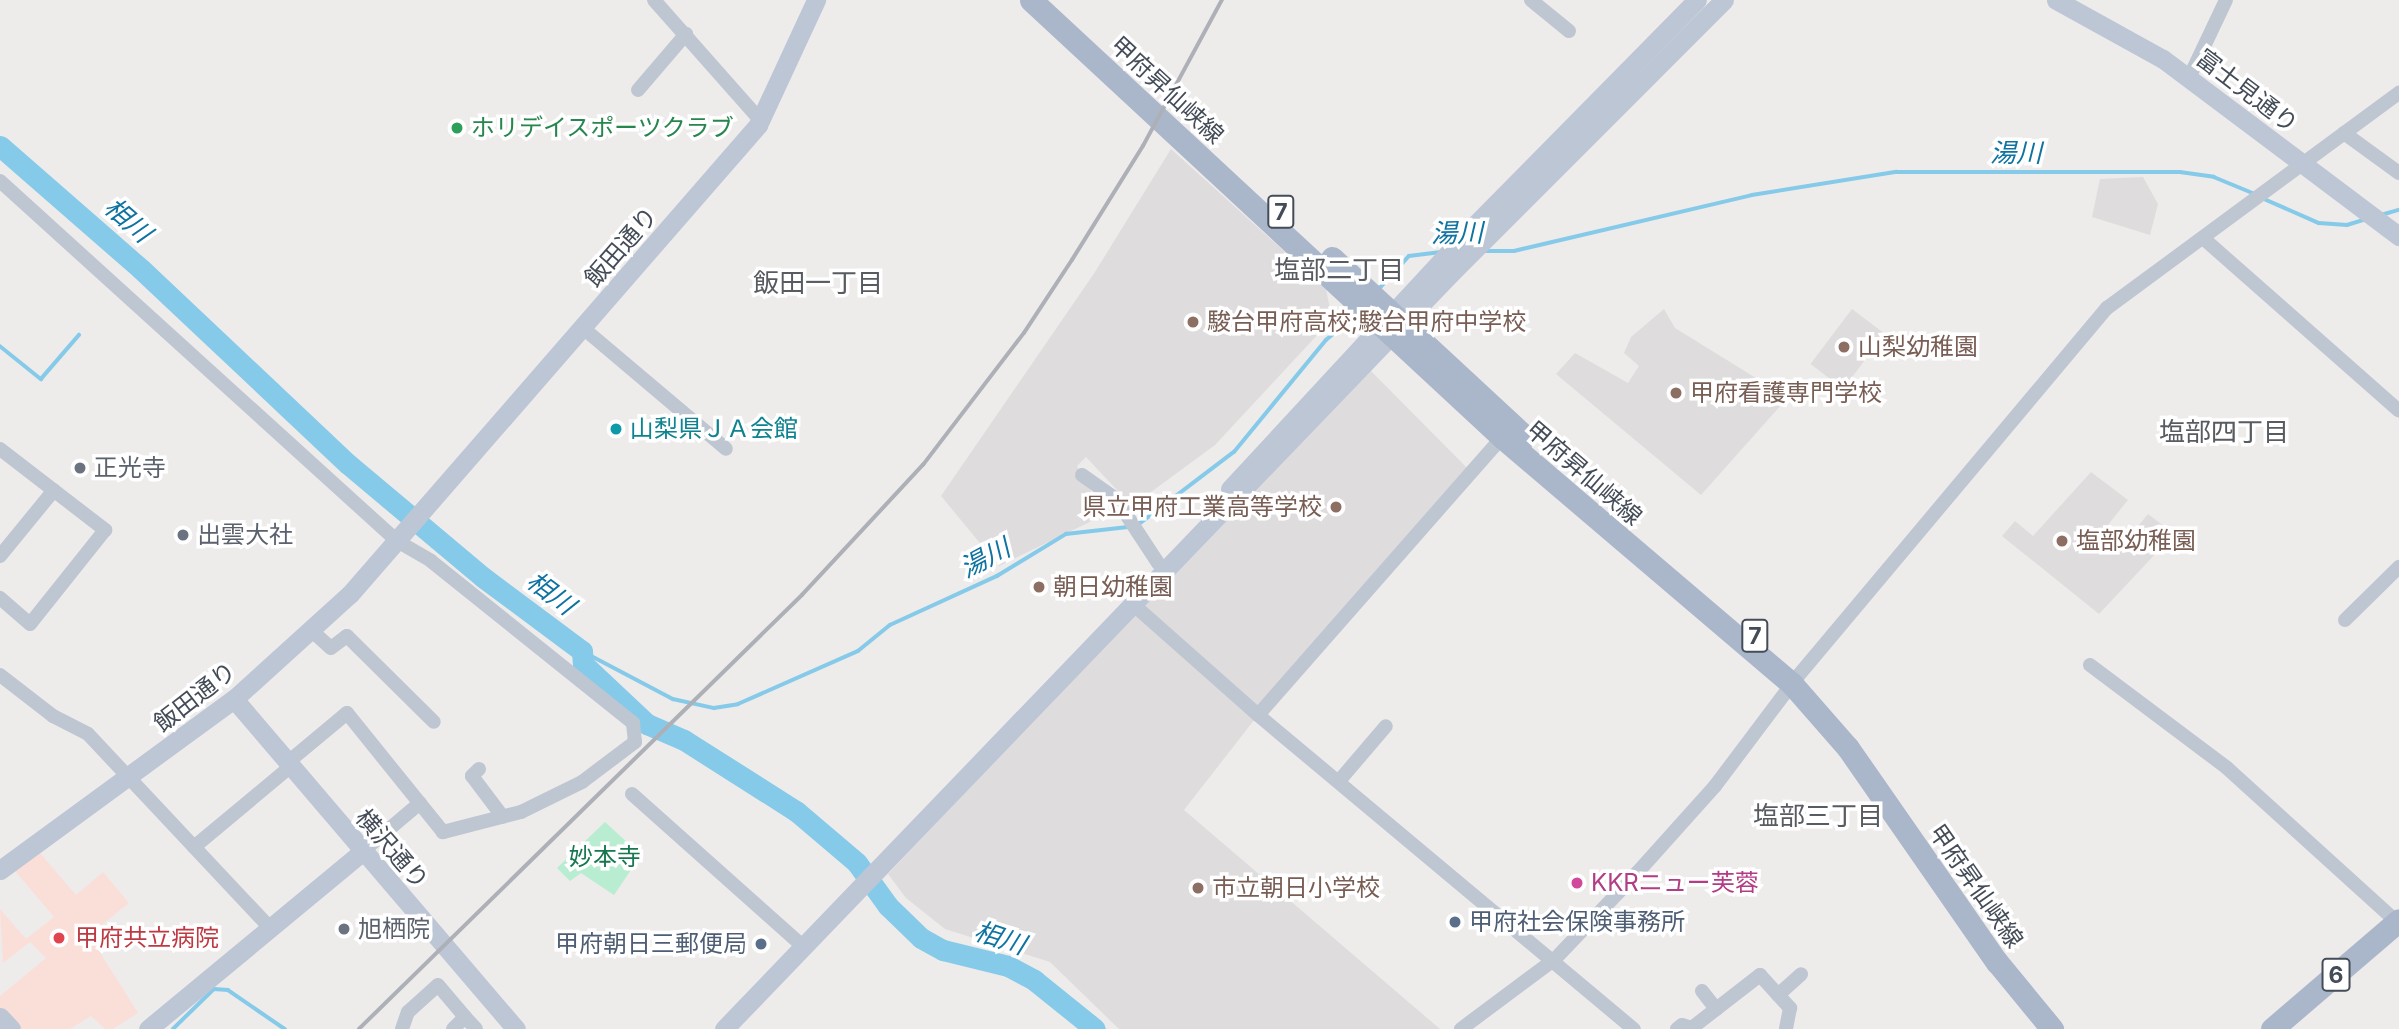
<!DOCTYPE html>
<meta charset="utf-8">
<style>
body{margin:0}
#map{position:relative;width:2399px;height:1029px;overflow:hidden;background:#eeebeb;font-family:Inter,"Noto Sans JP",sans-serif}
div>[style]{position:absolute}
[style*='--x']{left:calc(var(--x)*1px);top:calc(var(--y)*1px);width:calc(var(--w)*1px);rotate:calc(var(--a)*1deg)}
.education>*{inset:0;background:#dfdcdd;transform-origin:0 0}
.medical>*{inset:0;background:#fadfd9}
.green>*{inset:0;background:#b8edd2}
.stream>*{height:3.5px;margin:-1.75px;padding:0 1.75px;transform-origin:1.75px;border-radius:1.75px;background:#86cae9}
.river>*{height:21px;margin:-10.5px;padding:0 10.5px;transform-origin:10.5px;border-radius:10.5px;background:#86cae9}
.street>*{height:14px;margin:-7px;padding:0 7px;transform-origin:7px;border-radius:7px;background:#bec6d1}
.secondary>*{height:19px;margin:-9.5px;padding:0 9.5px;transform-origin:9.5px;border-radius:9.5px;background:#bdc6d5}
.primary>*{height:23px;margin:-11.5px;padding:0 11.5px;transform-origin:11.5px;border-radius:11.5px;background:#aab7ca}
.rail>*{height:3.5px;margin:-1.75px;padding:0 1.75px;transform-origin:1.75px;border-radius:1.75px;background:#adb0b6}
.dots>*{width:19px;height:19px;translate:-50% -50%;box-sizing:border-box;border:4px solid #fff;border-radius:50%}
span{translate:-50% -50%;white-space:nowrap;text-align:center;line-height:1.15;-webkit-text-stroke:7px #fff;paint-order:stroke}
.shield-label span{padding:2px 5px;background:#fff;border:2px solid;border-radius:5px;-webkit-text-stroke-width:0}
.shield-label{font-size:23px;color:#444c58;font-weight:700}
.street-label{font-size:24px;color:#444c58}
.leisure-label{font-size:24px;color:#27864d}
.left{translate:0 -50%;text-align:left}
.education-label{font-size:24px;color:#785e54}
.right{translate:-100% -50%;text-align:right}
.culture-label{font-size:24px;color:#0d838f}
.worship-label{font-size:24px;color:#5b616d}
.park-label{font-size:24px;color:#177751}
.hotel-label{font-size:24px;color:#b23c85}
.service-label{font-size:24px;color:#4e5e75}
.health-label{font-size:24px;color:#be3a42}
.water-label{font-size:26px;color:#0e73a1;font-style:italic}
.neighbourhood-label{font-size:26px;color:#585b60}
</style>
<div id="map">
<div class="education">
<i style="clip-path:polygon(1171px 149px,1326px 289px,1331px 314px,1321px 331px,1215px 445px,1132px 506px,1086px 457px,1077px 466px,1104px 515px,999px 566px,941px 496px,1095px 272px)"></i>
<i style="clip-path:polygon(2143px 177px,2158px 204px,2150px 235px,2092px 217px,2100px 179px)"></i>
<i style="clip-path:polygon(1664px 309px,1675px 328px,1764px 383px,1783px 403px,1701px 495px,1556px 374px,1575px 353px,1628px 383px,1639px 366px,1624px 353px,1631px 337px)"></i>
<i style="left:1852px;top:309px;width:41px;height:69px;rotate:37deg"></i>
<i style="clip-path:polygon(1366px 366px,1472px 473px,1258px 715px,1184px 810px,1440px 1029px,1119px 1029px,1050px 962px,945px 929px,906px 898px,888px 874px)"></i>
<i style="clip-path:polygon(2091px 472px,2128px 500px,2103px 531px,2122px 546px,2148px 514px,2174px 534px,2099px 614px,2002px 536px,2015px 521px,2033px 536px)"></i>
</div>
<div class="medical">
<i style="clip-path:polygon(34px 846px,76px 895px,103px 872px,129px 903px,89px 935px,138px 1013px,113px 1029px,105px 1029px,91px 1016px,70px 1029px,0 1029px,0 996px,46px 958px,30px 942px,3px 963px,0 909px,26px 939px,54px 917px,9px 864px)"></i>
</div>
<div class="green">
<i style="clip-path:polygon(605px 822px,641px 855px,614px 895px,581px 873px,570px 881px,557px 868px)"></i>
</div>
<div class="stream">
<i style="--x:2262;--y:198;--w:62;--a:23.7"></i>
<i style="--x:2319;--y:223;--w:28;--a:4"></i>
<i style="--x:2347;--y:225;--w:17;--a:-17"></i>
<i style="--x:2381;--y:215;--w:19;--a:-16"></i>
<i style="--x:1484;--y:251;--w:30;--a:0"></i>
<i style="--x:1514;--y:251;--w:244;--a:-13.2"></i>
<i style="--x:1752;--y:195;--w:146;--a:-9.1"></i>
<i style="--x:1896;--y:172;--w:284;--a:0"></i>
<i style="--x:2180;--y:172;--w:34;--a:8"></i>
<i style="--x:2214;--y:177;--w:44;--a:22.5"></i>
<i style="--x:1377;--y:291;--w:47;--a:-47.6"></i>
<i style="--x:1409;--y:256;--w:32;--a:-7"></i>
<i style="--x:0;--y:346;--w:53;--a:38.8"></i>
<i style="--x:41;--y:379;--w:58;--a:-49.2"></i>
<i style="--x:1139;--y:524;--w:119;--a:-37.2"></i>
<i style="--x:1234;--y:452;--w:145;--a:-50.6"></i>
<i style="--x:1326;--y:340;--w:39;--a:-40"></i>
<i style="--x:582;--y:651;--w:103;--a:27.8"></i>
<i style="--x:673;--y:699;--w:42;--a:12.4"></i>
<i style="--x:714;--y:708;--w:24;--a:-9"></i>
<i style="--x:738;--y:704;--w:131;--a:-23.8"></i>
<i style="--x:858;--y:651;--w:41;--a:-39.1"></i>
<i style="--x:890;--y:625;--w:118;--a:-24.6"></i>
<i style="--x:997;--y:576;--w:81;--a:-31.3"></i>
<i style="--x:1066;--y:534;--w:62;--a:-6.4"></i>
<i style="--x:173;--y:1029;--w:57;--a:-44.3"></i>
<i style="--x:214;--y:989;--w:14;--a:4"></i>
<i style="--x:228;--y:990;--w:69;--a:34.4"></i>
</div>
<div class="river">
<i style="--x:0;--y:146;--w:187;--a:41.1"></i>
<i style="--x:141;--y:269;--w:284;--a:43.3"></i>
<i style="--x:348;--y:464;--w:177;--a:40"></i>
<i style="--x:484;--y:578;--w:122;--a:36.7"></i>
<i style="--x:582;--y:651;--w:13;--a:86"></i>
<i style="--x:583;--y:664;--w:88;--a:43.2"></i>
<i style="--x:647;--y:724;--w:40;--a:23.4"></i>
<i style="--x:684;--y:740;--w:133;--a:32.4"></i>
<i style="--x:796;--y:811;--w:80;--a:40.4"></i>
<i style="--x:857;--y:863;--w:53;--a:54.2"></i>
<i style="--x:888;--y:906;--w:46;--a:44.1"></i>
<i style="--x:921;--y:938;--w:25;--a:29"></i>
<i style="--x:943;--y:950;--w:67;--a:13.8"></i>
<i style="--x:1008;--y:966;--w:30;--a:28"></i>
<i style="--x:1034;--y:980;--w:78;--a:38.8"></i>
</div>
<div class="street">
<i style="--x:654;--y:0;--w:162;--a:48.5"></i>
<i style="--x:1531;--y:0;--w:49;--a:39.2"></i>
<i style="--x:2189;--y:78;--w:86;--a:-64.6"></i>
<i style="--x:638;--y:90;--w:74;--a:-49.4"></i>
<i style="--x:2344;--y:133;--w:68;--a:36"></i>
<i style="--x:0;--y:181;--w:536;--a:42.2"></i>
<i style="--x:397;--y:541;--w:39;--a:30"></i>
<i style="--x:431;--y:561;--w:259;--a:38.7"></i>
<i style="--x:633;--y:723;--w:19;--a:84"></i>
<i style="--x:635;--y:742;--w:66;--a:143"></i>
<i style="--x:582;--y:782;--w:68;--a:153.8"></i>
<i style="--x:521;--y:812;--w:81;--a:165.6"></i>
<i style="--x:443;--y:832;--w:153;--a:-128.9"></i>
<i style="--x:347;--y:713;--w:78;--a:140.2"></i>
<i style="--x:2203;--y:238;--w:261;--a:41.4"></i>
<i style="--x:583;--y:328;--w:187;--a:40.2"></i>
<i style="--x:0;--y:449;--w:133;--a:37.6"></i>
<i style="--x:105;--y:530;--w:120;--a:128.6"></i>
<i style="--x:30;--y:624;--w:40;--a:-139"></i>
<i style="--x:1082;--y:475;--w:42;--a:35.2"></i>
<i style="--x:1116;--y:499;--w:77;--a:56.7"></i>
<i style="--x:0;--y:556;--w:85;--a:-50.7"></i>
<i style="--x:1135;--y:606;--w:164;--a:41.5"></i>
<i style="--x:1258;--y:715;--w:490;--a:39.9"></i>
<i style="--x:2345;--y:620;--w:76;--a:-44.5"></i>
<i style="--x:312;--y:631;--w:25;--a:42"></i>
<i style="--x:331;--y:648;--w:20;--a:-37"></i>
<i style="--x:347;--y:636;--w:122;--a:44.7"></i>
<i style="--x:2090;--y:665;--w:171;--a:36.9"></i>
<i style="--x:2227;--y:768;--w:229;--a:42.2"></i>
<i style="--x:0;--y:675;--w:67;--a:37.7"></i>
<i style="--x:53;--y:716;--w:39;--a:27"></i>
<i style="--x:88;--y:734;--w:266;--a:46.8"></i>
<i style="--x:1258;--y:715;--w:377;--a:-48.7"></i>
<i style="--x:479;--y:769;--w:10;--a:135"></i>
<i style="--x:472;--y:776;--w:51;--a:52.9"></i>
<i style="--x:1339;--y:781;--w:72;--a:-49.5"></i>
<i style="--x:632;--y:794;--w:230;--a:41.7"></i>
<i style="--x:194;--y:847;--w:125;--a:-39.8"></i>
<i style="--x:362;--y:852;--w:76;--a:-40.2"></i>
<i style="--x:1702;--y:991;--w:23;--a:52"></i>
<i style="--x:1778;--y:995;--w:31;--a:-42"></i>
<i style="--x:1693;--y:1027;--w:85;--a:-37.8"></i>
<i style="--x:1760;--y:975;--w:45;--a:47.7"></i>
<i style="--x:1790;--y:1008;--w:21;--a:101"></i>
<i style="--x:402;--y:1029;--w:18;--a:-71"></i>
<i style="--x:408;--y:1012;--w:40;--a:-42"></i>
<i style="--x:438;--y:985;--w:42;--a:49.8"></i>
<i style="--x:453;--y:1029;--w:17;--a:-45"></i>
<i style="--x:465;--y:1017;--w:16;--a:47"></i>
<i style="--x:1461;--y:1029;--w:117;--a:-36.7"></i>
<i style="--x:1555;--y:959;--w:119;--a:-46.4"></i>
<i style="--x:1637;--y:873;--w:117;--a:-48.1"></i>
<i style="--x:1715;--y:786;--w:138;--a:-53"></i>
<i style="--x:1798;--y:676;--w:481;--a:-50"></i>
<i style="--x:2107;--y:308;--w:363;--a:-36.4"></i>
<i style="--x:1677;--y:1029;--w:6;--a:-39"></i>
<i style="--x:1682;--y:1025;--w:13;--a:18"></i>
</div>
<div class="secondary">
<i style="--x:2056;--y:0;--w:122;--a:28.9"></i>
<i style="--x:2163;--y:59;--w:295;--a:36.9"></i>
<i style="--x:1230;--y:489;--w:350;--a:-47.2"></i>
<i style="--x:1468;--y:232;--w:326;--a:-45.4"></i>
<i style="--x:234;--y:699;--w:434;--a:49.5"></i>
<i style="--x:0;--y:870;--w:290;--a:-36.2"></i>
<i style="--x:234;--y:699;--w:156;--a:-42.2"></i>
<i style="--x:350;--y:594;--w:622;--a:-48.98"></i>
<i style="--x:758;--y:125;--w:138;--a:-65.1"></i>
<i style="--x:0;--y:1017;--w:16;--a:47"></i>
<i style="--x:148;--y:1029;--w:278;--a:-39.6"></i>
<i style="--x:724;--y:1029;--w:1049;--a:-46.12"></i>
<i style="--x:1451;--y:273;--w:386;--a:-45"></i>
</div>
<div class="primary">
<i style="--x:1031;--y:0;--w:644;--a:42.86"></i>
<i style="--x:1503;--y:438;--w:380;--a:40.4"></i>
<i style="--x:1792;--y:684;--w:85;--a:48.8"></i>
<i style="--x:1848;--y:748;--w:261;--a:55.2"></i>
<i style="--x:1997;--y:962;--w:87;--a:50.6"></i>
<i style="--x:1332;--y:258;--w:263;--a:42.8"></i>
<i style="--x:2272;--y:1029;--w:167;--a:-40.6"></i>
</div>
<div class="rail">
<i style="--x:359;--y:1029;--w:620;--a:-44.41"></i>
<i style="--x:802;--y:595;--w:178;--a:-47.1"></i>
<i style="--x:923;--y:465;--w:166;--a:-52.6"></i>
<i style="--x:1024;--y:333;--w:87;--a:-56.7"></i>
<i style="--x:1072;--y:260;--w:134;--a:-58.1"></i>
<i style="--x:1143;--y:146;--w:166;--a:-61.6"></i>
</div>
<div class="dots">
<i style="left:457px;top:128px;background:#2e9e5b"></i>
<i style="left:1193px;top:322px;background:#8d6e63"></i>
<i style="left:1844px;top:347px;background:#8d6e63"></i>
<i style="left:1676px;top:393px;background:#8d6e63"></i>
<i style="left:616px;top:429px;background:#0f9aa8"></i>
<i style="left:80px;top:468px;background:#6b7280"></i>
<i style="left:1336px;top:507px;background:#8d6e63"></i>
<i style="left:183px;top:535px;background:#6b7280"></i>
<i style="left:2062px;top:541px;background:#8d6e63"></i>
<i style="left:1039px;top:587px;background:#8d6e63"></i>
<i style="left:1577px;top:883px;background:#d1479c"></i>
<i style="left:1198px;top:888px;background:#8d6e63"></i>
<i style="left:1455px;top:922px;background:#5c6f8a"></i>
<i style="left:344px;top:929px;background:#6b7280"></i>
<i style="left:59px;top:938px;background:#e0444e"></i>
<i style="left:761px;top:944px;background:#5c6f8a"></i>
</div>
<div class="shield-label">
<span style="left:1281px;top:212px">7</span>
<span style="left:1755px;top:636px">7</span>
<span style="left:2336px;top:975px">6</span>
</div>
<div class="street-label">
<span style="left:1167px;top:90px;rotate:43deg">甲府昇仙峡線</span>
<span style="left:2247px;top:91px;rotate:37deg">富士見通り</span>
<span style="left:621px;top:247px;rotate:-49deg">飯田通り</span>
<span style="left:1584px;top:473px;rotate:41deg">甲府昇仙峡線</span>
<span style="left:195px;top:697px;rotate:-38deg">飯田通り</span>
<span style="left:392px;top:849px;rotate:49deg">横沢通り</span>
<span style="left:1976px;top:886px;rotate:55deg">甲府昇仙峡線</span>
</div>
<div class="leisure-label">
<span class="left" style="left:471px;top:128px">ホリデイスポーツクラブ</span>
</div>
<div class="education-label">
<span class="left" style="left:1207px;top:322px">駿台甲府高校;駿台甲府中学校</span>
<span class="left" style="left:1858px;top:347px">山梨幼稚園</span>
<span class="left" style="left:1690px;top:393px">甲府看護専門学校</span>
<span class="right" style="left:1322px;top:507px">県立甲府工業高等学校</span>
<span class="left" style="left:2076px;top:541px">塩部幼稚園</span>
<span class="left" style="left:1053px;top:587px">朝日幼稚園</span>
<span class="left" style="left:1212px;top:888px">市立朝日小学校</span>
</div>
<div class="culture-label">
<span class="left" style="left:630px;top:429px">山梨県ＪＡ会館</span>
</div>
<div class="worship-label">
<span class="left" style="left:94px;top:468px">正光寺</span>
<span class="left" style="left:197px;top:535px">出雲大社</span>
<span class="left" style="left:358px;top:929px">旭栖院</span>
</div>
<div class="park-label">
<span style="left:605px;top:857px">妙本寺</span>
</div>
<div class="hotel-label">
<span class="left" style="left:1591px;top:883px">KKRニュー芙蓉</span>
</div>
<div class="service-label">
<span class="left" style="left:1469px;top:922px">甲府社会保険事務所</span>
<span class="right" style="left:747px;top:944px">甲府朝日三郵便局</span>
</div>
<div class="health-label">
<span class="left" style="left:75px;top:938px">甲府共立病院</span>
</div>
<div class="water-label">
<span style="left:2016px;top:153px">湯川</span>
<span style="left:128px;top:220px;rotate:41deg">相川</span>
<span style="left:1457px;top:233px;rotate:-1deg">湯川</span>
<span style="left:985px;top:558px;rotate:-28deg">湯川</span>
<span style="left:551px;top:593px;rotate:37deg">相川</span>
<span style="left:1000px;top:938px;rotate:18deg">相川</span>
</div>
<div class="neighbourhood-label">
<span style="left:1339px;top:270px">塩部二丁目</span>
<span style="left:818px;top:283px">飯田一丁目</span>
<span style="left:2224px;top:432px">塩部四丁目</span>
<span style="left:1818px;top:816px">塩部三丁目</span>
</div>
</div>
